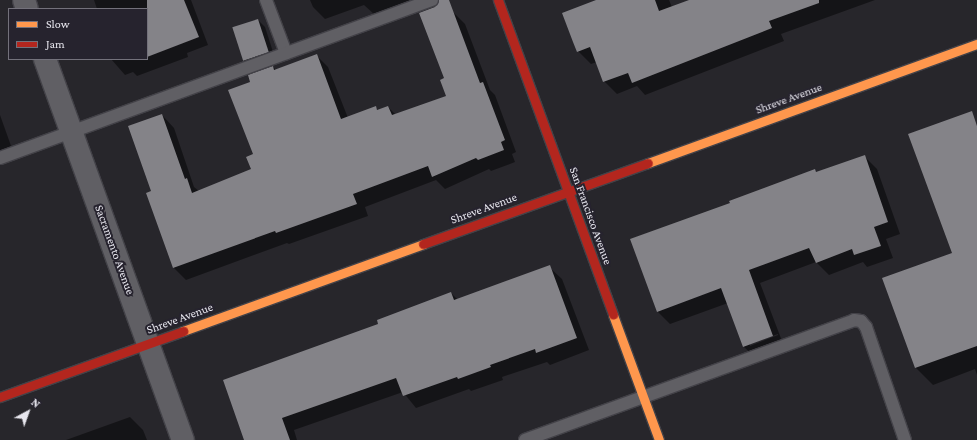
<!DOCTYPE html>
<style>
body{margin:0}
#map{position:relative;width:977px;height:440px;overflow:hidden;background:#27262b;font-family:"Crimson Pro",serif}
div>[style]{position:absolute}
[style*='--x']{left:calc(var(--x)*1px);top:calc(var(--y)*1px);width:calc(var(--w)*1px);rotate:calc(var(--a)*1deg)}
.shadow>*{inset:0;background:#0007}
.building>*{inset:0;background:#848388;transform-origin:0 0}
.roads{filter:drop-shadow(1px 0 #434248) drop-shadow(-1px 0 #434248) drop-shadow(0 1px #434248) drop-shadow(0 -1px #434248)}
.lane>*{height:12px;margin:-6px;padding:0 6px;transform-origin:6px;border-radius:6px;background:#605f64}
.street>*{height:22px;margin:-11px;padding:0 11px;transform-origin:11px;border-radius:11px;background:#605f64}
.slow>*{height:9px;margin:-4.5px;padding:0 4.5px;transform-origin:4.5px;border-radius:4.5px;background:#ff974d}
.jam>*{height:9px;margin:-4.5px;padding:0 4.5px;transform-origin:4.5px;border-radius:4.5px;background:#b3261e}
span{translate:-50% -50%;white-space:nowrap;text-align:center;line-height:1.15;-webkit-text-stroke:4px #26232e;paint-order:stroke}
.street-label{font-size:12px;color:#e7e6ee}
.legend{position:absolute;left:8px;top:8px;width:140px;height:52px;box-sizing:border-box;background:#26232e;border:1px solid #73717b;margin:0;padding:5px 7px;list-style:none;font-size:12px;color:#e7e6ee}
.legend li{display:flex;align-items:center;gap:8px;height:20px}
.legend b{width:20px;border:1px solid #73717b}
.north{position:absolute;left:8px;top:392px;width:40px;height:40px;-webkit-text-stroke:3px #26232e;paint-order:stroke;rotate:41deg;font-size:11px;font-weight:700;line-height:16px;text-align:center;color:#e7e6ee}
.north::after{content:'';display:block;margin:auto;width:14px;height:18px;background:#e7e6ee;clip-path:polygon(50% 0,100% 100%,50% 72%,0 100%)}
</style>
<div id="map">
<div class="shadow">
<i style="clip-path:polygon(94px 0,191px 0,208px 45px,187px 53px,188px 57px,137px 76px,133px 72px,125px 75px,111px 59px,147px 59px,147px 9px,97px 9px)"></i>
<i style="clip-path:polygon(310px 0,416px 0,375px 15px,364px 5px,325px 19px,313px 7px)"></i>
<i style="clip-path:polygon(598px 0,669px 0,672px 7px,691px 0,875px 0,781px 34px,784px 41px,645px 95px,637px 86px,617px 94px,604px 81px,597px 62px,591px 64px,578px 51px)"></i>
<i style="clip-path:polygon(453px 12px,465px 24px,490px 90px,495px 95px,516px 152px,512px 154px,515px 162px,491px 171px,489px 169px,445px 189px,436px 180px,365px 207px,368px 216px,289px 244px,287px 243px,186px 280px,174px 268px,147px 193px,153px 191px,162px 115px,174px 128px,194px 187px,199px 191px,252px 170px,255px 155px,251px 83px,273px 67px,276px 70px,316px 55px,328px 67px,348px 118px,375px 108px,379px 111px,388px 107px,396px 115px,447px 96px,445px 79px)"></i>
<i style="clip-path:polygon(258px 20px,265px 27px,275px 58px,251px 67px,244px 61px)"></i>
<i style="clip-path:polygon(966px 114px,977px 126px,977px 375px,975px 369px,933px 385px,916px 368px,953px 253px)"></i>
<i style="clip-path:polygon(0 115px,15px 157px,0 162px)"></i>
<i style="clip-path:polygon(evenodd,865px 157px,877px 169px,900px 234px,886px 239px,893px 258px,867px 267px,863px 262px,829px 275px,816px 262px,760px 283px,785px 349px,757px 359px,744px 347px,728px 303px,670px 324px,658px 312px,631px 239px,731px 204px,814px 170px,817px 173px,865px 157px,778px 334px,778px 335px,750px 346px,750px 344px,778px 334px)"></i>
<i style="clip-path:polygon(549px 267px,562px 279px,589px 350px,550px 365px,547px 362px,502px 377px,503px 380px,471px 391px,469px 389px,416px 408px,403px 392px,294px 430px,297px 440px,245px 440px,380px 325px,451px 293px,458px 300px)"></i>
<i style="clip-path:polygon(130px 417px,143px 430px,147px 440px,66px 440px)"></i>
</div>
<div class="building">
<i style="clip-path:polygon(147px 0,184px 0,199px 37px,147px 57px)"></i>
<i style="clip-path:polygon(439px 0,449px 0,480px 83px,483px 82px,505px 140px,501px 142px,504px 150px,478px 160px,476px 158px,432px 177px,428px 166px,353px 194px,357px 204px,276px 233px,275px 231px,173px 268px,146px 193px,151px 191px,128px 126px,162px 114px,185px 179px,187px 178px,192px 193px,251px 169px,246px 157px,253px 154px,228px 90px,250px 82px,248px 75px,273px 66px,274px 70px,317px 54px,341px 119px,376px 106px,377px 110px,388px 106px,392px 115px,446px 96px,440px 80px,444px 78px,419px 13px,435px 7px)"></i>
<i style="clip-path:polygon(596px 0,655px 0,659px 11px,689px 0,819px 0,819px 3px,769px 21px,772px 28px,632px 83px,628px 73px,603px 82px,590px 47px,577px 52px,573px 42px,562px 13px)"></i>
<i style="left:258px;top:19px;width:35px;height:27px;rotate:72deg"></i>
<i style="clip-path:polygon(972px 111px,977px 126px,977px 346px,915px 368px,882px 278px,952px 253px,908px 134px)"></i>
<i style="clip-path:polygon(865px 155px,888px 222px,874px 227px,881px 246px,854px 255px,852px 249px,816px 263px,809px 248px,749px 270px,773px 336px,743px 347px,721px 288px,657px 312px,630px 239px,730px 203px,729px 201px,815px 169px,816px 172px)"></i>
<i style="clip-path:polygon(550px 265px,577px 338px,536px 353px,535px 349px,490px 365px,491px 367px,458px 379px,457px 377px,403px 396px,396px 378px,282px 418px,290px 440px,244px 440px,223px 380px,378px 324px,377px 320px,451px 292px,454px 300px)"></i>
</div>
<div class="roads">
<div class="lane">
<i style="--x:266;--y:0;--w:57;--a:69.3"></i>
<i style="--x:0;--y:158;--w:460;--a:-20.1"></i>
<i style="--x:525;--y:440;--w:350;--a:-20"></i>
<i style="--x:854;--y:320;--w:7;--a:8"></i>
<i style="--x:861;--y:321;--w:8;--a:50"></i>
<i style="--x:866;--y:327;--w:120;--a:71"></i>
</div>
<div class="street">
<i style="--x:24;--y:0;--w:9;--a:72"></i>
<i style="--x:45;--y:59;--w:405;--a:70.1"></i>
</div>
<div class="slow">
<i style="--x:648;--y:163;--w:350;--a:-19.9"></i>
<i style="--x:613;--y:315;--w:133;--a:69.8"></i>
<i style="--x:183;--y:331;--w:255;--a:-19.9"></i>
</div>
<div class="jam">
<i style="--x:498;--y:0;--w:335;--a:69.9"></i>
<i style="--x:423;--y:244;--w:239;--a:-19.8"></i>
<i style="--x:0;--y:397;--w:195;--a:-19.8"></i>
</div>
</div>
<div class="street-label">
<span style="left:789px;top:99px;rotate:-20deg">Shreve Avenue</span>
<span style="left:484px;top:209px;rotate:-20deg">Shreve Avenue</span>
<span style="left:590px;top:216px;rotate:70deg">San Francisco Avenue</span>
<span style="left:114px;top:250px;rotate:70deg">Sacramento Avenue</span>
<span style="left:180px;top:319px;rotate:-20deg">Shreve Avenue</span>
</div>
<ul class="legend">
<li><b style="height:5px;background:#ff974d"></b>Slow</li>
<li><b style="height:5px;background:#b3261e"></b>Jam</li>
</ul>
<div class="north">N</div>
</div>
